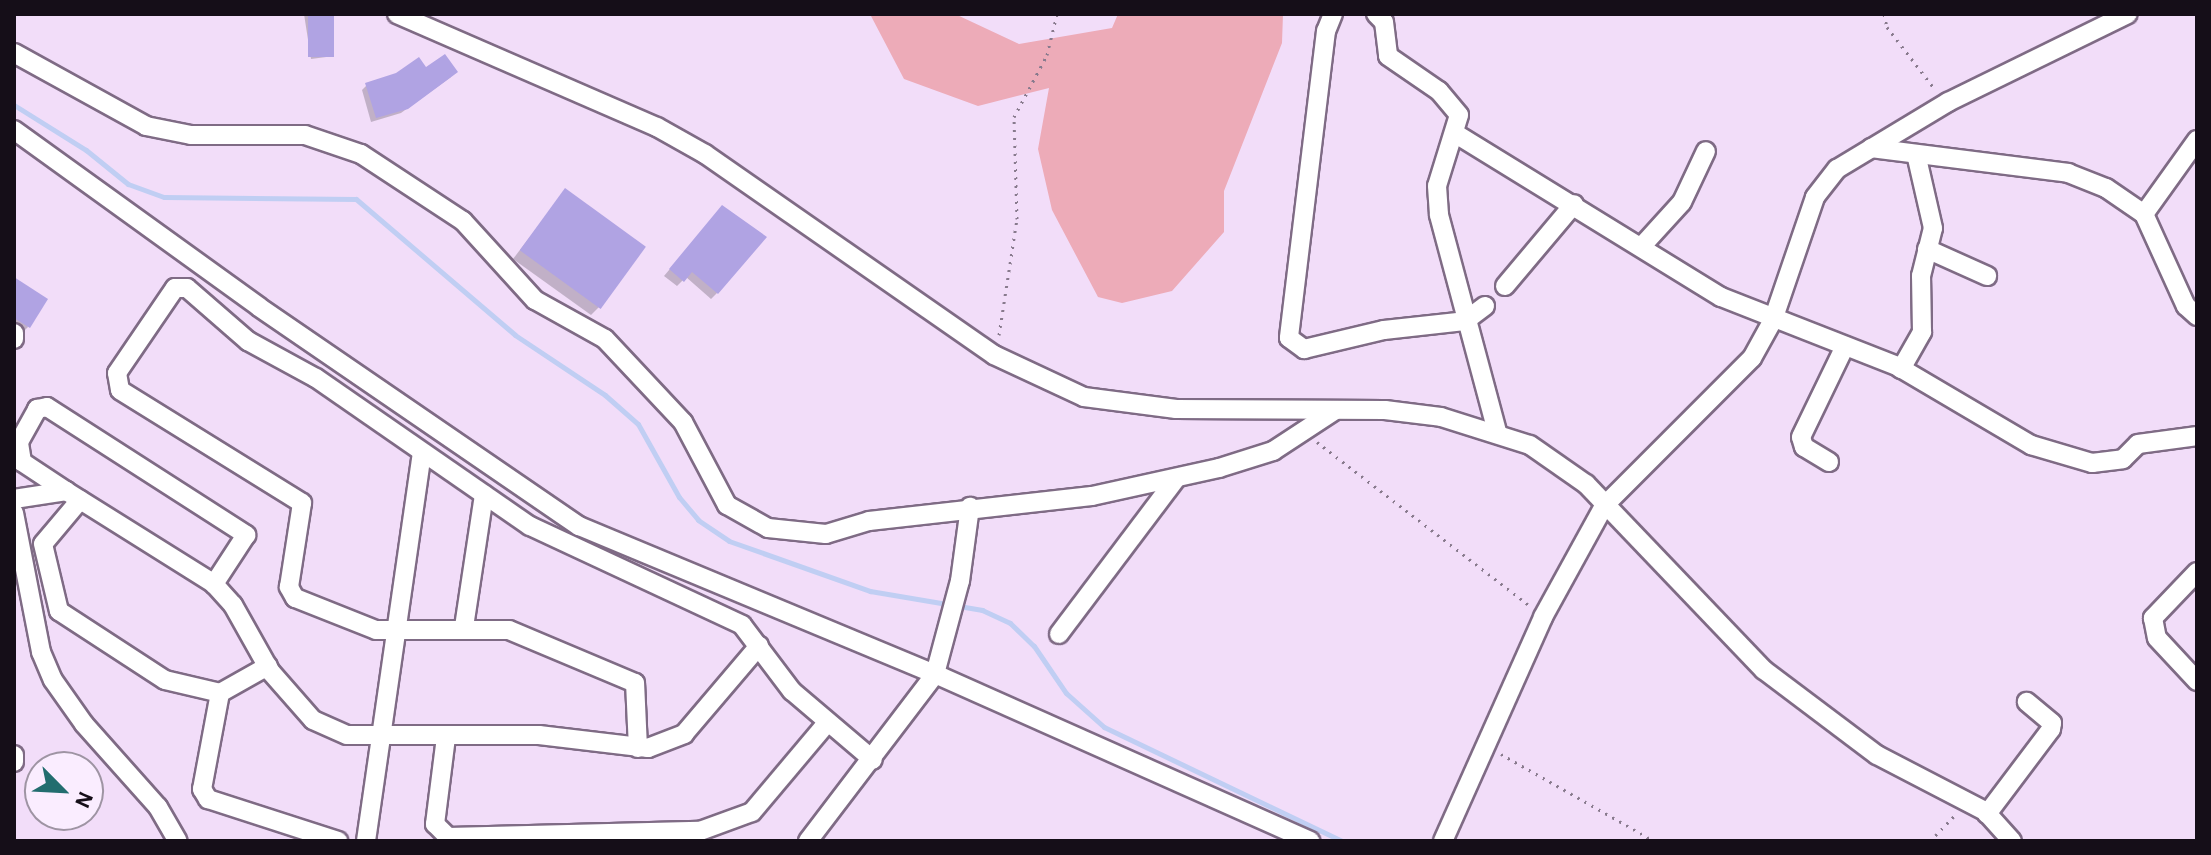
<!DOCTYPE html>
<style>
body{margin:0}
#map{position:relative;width:2211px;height:855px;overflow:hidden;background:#f2ddf9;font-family:"Alegreya Sans",sans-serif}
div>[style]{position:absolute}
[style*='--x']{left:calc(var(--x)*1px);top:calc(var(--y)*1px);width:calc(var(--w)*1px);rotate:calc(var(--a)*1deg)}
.green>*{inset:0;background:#edabb8}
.shadow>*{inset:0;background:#0003}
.stream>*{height:5px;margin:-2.5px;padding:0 2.5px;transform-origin:2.5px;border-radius:2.5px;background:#c0cef3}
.building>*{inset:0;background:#b0a3e3;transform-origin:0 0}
.path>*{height:3px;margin-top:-1.5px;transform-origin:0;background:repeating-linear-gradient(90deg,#887a8d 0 2px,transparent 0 8px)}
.roads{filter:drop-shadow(2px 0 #7f6b85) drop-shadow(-2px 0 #7f6b85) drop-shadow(0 2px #7f6b85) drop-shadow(0 -2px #7f6b85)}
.minor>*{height:18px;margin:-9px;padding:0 9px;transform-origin:9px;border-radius:9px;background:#fff}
span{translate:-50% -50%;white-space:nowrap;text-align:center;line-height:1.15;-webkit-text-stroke:8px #faedff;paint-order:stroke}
.frame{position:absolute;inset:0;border:16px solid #150e18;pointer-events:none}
.north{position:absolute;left:24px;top:751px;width:80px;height:80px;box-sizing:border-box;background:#faedff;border:2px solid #9e94a3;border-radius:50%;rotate:114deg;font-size:22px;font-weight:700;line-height:32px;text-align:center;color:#150e18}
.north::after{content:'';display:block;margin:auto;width:28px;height:36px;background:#226d6f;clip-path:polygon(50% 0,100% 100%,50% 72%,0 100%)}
</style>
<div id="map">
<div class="green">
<i style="clip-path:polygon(955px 14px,1019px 44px,1112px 28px,1118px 14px,1283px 14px,1282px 43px,1224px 191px,1224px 232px,1172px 291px,1122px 303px,1098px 297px,1052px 210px,1038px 149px,1049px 88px,978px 106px,904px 79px,871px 16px)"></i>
</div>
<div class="shadow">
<i style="clip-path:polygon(304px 14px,332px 14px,334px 56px,311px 59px)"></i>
<i style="clip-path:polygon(426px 70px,451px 77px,401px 113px,371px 122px,362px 90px,367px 85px)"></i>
<i style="clip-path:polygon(565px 191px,599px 307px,591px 315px,513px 259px)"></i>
<i style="clip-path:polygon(716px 214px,717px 293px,711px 299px,686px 277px,677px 286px,664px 276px)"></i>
<i style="clip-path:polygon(14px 279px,28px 327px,20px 335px,14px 331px)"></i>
</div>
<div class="stream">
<i style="--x:14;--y:105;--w:85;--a:32"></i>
<i style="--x:86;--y:150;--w:54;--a:39"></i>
<i style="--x:128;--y:184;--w:38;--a:20"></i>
<i style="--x:164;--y:197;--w:192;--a:0.6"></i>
<i style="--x:356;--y:199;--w:209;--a:40.5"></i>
<i style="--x:515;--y:335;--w:108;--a:33.7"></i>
<i style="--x:605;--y:395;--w:44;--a:41.3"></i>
<i style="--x:638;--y:424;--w:84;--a:60.7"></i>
<i style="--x:679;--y:497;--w:30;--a:50"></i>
<i style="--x:698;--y:520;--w:37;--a:34"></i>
<i style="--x:729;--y:541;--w:150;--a:19.5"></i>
<i style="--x:870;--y:591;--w:114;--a:9.6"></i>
<i style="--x:982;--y:610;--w:31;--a:25"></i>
<i style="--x:1010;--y:623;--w:33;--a:44"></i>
<i style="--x:1034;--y:646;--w:57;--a:55.8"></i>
<i style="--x:1066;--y:693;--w:51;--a:41.8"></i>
<i style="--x:1104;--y:727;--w:264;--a:25.6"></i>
</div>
<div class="building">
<i style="left:308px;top:14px;width:26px;height:43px"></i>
<i style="clip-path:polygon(445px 54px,458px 72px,408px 109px,376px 118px,365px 83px,396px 73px,419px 57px,426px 67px)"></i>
<i style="left:565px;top:188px;width:100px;height:77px;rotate:36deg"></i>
<i style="clip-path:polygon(722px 205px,767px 237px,718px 294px,692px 272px,684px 282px,669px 269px)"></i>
<i style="clip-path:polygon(14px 277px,48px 299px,30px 328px,14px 318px)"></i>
</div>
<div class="path">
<i style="--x:1884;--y:14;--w:13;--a:77"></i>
<i style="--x:1887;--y:27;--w:77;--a:52.4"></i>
<i style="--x:999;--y:335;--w:117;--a:-81.2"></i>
<i style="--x:1017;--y:219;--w:102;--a:-91.7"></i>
<i style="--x:1014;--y:117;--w:70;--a:-62"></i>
<i style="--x:1047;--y:55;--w:42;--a:-76.3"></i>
<i style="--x:1317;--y:442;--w:269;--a:37.6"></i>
<i style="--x:1501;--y:754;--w:176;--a:29.6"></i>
<i style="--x:1930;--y:841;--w:36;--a:-46"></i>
</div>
<div class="roads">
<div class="minor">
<i style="--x:397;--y:14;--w:283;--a:23.5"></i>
<i style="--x:657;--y:127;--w:55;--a:29.4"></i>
<i style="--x:705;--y:154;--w:352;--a:34.8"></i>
<i style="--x:994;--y:355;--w:99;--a:25"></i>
<i style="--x:1084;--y:397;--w:93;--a:7.4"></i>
<i style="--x:1176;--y:409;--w:209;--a:0.3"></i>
<i style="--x:1385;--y:410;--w:56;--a:7.1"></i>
<i style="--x:1441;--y:417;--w:93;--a:17.5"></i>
<i style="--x:1530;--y:445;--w:68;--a:34.9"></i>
<i style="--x:1586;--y:484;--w:257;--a:46.3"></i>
<i style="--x:1764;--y:670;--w:141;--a:37"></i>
<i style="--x:1877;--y:755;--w:122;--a:27.4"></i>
<i style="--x:1985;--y:811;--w:40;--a:48"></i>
<i style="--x:1333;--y:14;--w:18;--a:112"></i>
<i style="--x:1326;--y:31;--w:309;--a:96.9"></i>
<i style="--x:1289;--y:338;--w:19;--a:36"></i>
<i style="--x:1304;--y:349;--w:82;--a:-13.4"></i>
<i style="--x:1384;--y:330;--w:81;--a:-6.3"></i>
<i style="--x:1465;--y:321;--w:25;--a:-37"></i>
<i style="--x:1376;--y:14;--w:11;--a:45"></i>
<i style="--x:1384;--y:22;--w:34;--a:83"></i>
<i style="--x:1388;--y:56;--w:62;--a:34.5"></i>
<i style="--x:1439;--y:91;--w:31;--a:50"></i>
<i style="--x:1459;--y:115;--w:74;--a:107.2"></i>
<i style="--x:1437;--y:186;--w:29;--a:86"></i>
<i style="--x:1439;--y:215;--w:224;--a:75"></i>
<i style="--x:14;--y:53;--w:151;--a:28.9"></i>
<i style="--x:146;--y:126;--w:46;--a:11.3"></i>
<i style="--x:191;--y:135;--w:114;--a:0"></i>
<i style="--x:305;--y:135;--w:59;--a:18.7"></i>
<i style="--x:361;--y:154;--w:122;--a:33.3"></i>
<i style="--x:463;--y:221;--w:107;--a:47.7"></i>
<i style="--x:535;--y:300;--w:80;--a:29.1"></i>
<i style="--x:605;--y:339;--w:114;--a:46.8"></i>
<i style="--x:683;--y:422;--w:94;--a:62.1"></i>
<i style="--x:727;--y:505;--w:47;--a:29.3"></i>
<i style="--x:768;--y:528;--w:58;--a:5.9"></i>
<i style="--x:826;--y:534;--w:45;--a:-16.8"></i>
<i style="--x:869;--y:521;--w:224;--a:-6.4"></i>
<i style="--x:1092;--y:496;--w:130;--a:-12.4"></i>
<i style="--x:1219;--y:468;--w:57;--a:-17.5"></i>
<i style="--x:1273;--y:451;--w:73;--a:-33.3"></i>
<i style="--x:14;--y:130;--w:302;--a:35.8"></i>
<i style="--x:259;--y:307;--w:388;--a:34.4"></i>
<i style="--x:579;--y:526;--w:386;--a:22.6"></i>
<i style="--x:935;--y:674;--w:411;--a:24"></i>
<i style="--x:1456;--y:134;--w:311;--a:31.6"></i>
<i style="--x:1721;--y:297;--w:189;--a:21.4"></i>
<i style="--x:1897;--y:366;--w:156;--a:30.5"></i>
<i style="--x:2031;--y:445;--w:64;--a:16.4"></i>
<i style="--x:2092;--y:463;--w:31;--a:-7"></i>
<i style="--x:2123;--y:459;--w:21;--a:-45"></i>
<i style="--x:2138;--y:444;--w:60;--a:-7.7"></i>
<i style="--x:2197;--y:140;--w:91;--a:125.6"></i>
<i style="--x:2144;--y:214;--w:101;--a:65.5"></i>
<i style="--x:2186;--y:306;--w:15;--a:42"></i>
<i style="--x:1871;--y:148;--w:199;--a:7.2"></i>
<i style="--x:2068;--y:173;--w:41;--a:21.5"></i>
<i style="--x:2106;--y:188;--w:46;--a:34.4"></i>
<i style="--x:1642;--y:246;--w:59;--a:-47.7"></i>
<i style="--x:1682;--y:202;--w:56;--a:-64.8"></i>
<i style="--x:1927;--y:249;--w:66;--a:24.2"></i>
<i style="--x:1505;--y:286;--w:107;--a:-49.9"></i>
<i style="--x:14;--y:333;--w:6;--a:90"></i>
<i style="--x:1901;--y:369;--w:43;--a:-60.4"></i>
<i style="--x:1922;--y:332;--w:56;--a:-91"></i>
<i style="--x:1921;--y:276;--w:49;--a:-76"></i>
<i style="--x:1933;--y:228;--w:76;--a:-102.9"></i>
<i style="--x:1829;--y:462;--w:29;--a:-149"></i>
<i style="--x:1804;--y:447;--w:10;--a:-107"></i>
<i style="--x:1801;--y:437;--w:101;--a:-64.2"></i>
<i style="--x:66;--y:491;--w:53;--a:-146.6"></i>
<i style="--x:22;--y:462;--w:20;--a:-99"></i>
<i style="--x:19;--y:442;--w:38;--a:-61"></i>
<i style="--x:37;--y:409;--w:10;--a:-11"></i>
<i style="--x:47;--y:407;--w:237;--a:32.7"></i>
<i style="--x:246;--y:535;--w:59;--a:123.1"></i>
<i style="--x:14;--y:499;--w:53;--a:-8.7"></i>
<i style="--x:66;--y:491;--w:175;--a:32.1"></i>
<i style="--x:214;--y:584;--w:28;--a:48"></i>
<i style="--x:233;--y:605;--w:76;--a:60.7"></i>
<i style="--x:270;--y:671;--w:65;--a:48.7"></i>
<i style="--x:313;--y:720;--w:37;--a:24"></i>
<i style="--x:347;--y:735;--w:192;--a:0"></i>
<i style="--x:539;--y:735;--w:110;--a:6.8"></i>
<i style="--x:648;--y:748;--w:39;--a:-21"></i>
<i style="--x:684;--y:734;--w:116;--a:-49.6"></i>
<i style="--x:80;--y:500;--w:57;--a:130.1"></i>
<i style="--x:43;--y:544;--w:69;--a:76.6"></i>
<i style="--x:59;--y:611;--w:126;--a:33.1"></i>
<i style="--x:165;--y:680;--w:57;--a:13.3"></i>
<i style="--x:220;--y:693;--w:55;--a:-29.4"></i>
<i style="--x:14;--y:513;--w:142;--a:79"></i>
<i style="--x:41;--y:652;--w:30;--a:67"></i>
<i style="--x:53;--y:680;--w:54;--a:54.8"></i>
<i style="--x:84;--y:724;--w:111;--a:48.3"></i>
<i style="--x:158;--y:807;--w:39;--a:60"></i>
<i style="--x:2197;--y:572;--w:64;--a:133.7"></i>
<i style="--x:2153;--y:618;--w:20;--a:79"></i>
<i style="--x:2157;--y:638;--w:59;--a:47.1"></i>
<i style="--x:464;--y:627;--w:134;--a:-81.4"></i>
<i style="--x:1059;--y:634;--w:194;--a:-53"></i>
<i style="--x:220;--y:693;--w:98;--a:100.6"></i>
<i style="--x:202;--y:789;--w:12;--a:59"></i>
<i style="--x:208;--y:799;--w:137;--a:17.9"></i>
<i style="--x:446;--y:737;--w:88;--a:97.2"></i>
<i style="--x:435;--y:824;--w:18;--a:45"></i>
<i style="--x:448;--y:837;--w:252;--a:-1.4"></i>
<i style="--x:700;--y:831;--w:55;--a:-20.1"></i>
<i style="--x:752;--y:812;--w:115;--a:-49.9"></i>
<i style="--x:638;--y:748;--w:65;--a:-92.6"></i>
<i style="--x:635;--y:683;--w:137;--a:-157.2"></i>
<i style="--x:509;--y:630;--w:133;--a:180"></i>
<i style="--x:376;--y:630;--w:87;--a:-158.4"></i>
<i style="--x:295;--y:598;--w:13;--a:-119"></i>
<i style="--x:289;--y:587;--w:85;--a:-81.2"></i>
<i style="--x:302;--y:503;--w:214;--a:-148.2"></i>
<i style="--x:120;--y:390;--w:17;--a:-100"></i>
<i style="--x:117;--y:373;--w:103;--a:-55.7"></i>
<i style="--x:175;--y:288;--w:12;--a:0"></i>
<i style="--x:187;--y:288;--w:81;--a:41"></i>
<i style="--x:248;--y:341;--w:77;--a:28.6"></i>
<i style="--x:316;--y:378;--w:260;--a:34.7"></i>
<i style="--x:530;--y:526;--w:234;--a:25"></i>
<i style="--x:742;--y:625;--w:83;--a:52.9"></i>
<i style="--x:792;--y:691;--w:106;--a:40.4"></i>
<i style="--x:14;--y:755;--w:7;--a:90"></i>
<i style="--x:1987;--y:814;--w:106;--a:-53"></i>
<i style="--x:2051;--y:729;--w:6;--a:-81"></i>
<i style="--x:2052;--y:723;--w:33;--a:-140"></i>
<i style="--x:366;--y:841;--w:392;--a:-81.8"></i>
<i style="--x:808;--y:841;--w:210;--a:-52.7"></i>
<i style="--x:935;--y:674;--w:96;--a:-75"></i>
<i style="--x:960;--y:581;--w:75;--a:-82.3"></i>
<i style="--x:1443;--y:841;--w:245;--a:-65.9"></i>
<i style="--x:1543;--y:617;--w:127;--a:-61.2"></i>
<i style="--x:1604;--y:506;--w:209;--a:-45"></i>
<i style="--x:1752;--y:358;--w:43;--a:-61.1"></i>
<i style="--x:1773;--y:320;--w:130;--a:-71.1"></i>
<i style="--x:1815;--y:197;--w:36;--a:-52"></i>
<i style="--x:1837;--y:169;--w:130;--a:-31.1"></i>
<i style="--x:1948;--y:102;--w:200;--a:-26.1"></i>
</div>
</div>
<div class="frame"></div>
<div class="north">N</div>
</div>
